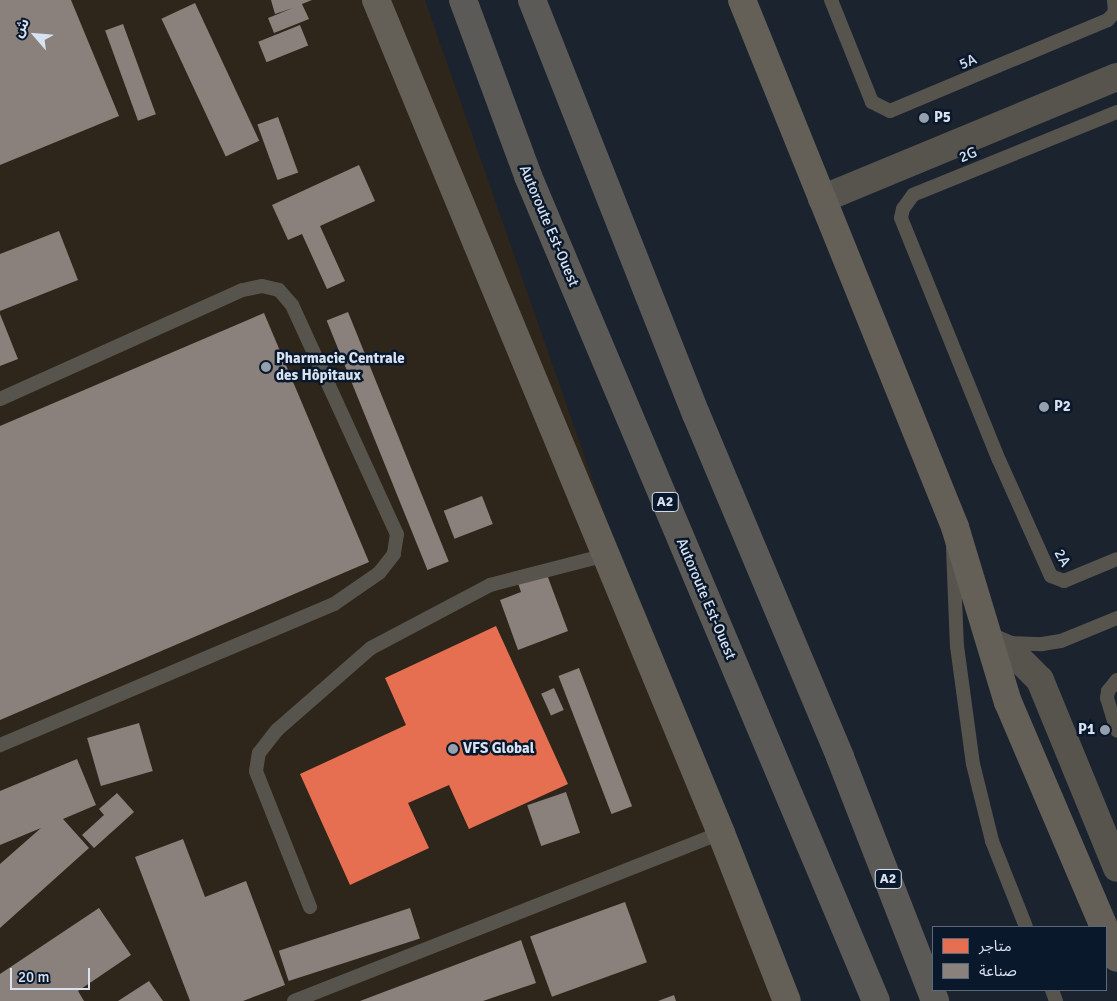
<!DOCTYPE html>
<meta charset="utf-8">
<style>
body{margin:0}
#map{position:relative;width:1117px;height:1001px;overflow:hidden;background:#1b232f;font-family:Signika,"Noto Sans Arabic",sans-serif}
div>[style]{position:absolute}
[style*='--x']{left:calc(var(--x)*1px);top:calc(var(--y)*1px);width:calc(var(--w)*1px);rotate:calc(var(--a)*1deg)}
.industrial>*{inset:0;background:#2f261b}
.shops>*{inset:0;background:#e76f51}
.industry>*{inset:0;background:#8a817c;transform-origin:0 0}
.service>*{height:14px;margin:-7px;padding:0 7px;transform-origin:7px;border-radius:7px;background:#57544e}
.minor>*{height:28px;margin:-14px;padding:0 14px;transform-origin:14px;border-radius:14px;background:#57544e}
.secondary>*{height:28px;margin:-14px;padding:0 14px;transform-origin:14px;border-radius:14px;background:#645f57}
.motorway>*{height:28px;margin:-14px;padding:0 14px;transform-origin:14px;border-radius:14px;background:#5c5a56}
.dots>*{width:14px;height:14px;translate:-50% -50%;box-sizing:border-box;border:2px solid #0a182c;border-radius:50%}
span{translate:-50% -50%;white-space:nowrap;text-align:center;line-height:1.15;-webkit-text-stroke:5px #0a182c;paint-order:stroke}
.shield-label span{padding:1px 4px;background:#0a182c;border:1px solid;border-radius:4px;-webkit-text-stroke-width:0}
.shield-label{font-size:14px;color:#d8e2f0;font-weight:700}
.street-label{font-size:15px;color:#d8e2f0}
.poi-label{font-size:15px;color:#d8e2f0;font-weight:700}
.left{translate:0 -50%;text-align:left}
.right{translate:-100% -50%;text-align:right}
.legend{position:absolute;left:932px;top:926px;width:175px;height:65px;box-sizing:border-box;background:#0a182c;border:1px solid #5c697a;margin:0;padding:6px 9px;list-style:none;font-size:15px;color:#d8e2f0}
.legend li{display:flex;align-items:center;gap:10px;height:25px}
.legend b{width:25px;border:1px solid #5c697a}
.north{position:absolute;left:10px;top:10px;width:50px;height:50px;-webkit-text-stroke:4px #0a182c;paint-order:stroke;rotate:297deg;font-size:14px;font-weight:700;line-height:20px;text-align:center;color:#d8e2f0}
.north::after{content:'';display:block;margin:auto;width:18px;height:22px;background:#d8e2f0;clip-path:polygon(50% 0,100% 100%,50% 72%,0 100%)}
.scale{position:absolute;left:10px;top:968px;width:80px;height:22px;box-sizing:border-box;border:2px solid #d8e2f0;border-top:0;padding-left:6px;font-size:15px;line-height:18px;white-space:nowrap;color:#d8e2f0;-webkit-text-stroke:4px #0a182c;paint-order:stroke}
</style>
<div id="map">
<div class="industrial">
<i style="clip-path:polygon(0 0,425px 0,775px 1001px,0 1001px)"></i>
</div>
<div class="shops">
<i style="clip-path:polygon(496px 626px,568px 784px,469px 829px,449px 785px,408px 803px,429px 848px,350px 885px,300px 774px,406px 725px,385px 678px)"></i>
</div>
<div class="industry">
<i style="clip-path:polygon(0 0,71px 0,119px 116px,0 165px)"></i>
<i style="clip-path:polygon(271px 0,312px 0,302px 4px,309px 19px,274px 33px,268px 18px,293px 8px,275px 14px)"></i>
<i style="left:195px;top:3px;width:152px;height:37px;rotate:65deg"></i>
<i style="left:123px;top:24px;width:96px;height:19px;rotate:70deg"></i>
<i style="left:300px;top:25px;width:22px;height:45px;rotate:68deg"></i>
<i style="left:278px;top:117px;width:59px;height:22px;rotate:70deg"></i>
<i style="clip-path:polygon(359px 165px,375px 201px,320px 226px,345px 281px,327px 289px,302px 234px,288px 240px,272px 205px)"></i>
<i style="clip-path:polygon(59px 231px,78px 280px,0 311px,0 254px)"></i>
<i style="left:348px;top:312px;width:269px;height:23px;rotate:68deg"></i>
<i style="clip-path:polygon(264px 313px,369px 562px,0 720px,0 426px)"></i>
<i style="clip-path:polygon(0 314px,18px 359px,0 366px)"></i>
<i style="left:482px;top:496px;width:30px;height:41px;rotate:69deg"></i>
<i style="clip-path:polygon(546px 572px,568px 631px,518px 650px,500px 600px,521px 592px,518px 583px)"></i>
<i style="left:579px;top:668px;width:148px;height:22px;rotate:69deg"></i>
<i style="left:554px;top:688px;width:24px;height:14px;rotate:66deg"></i>
<i style="left:139px;top:723px;width:50px;height:54px;rotate:74deg"></i>
<i style="clip-path:polygon(77px 759px,96px 805px,63px 819px,89px 848px,0 928px,0 864px,41px 828px,0 845px,0 791px)"></i>
<i style="left:566px;top:792px;width:43px;height:41px;rotate:71deg"></i>
<i style="clip-path:polygon(117px 793px,134px 812px,94px 848px,82px 835px,104px 815px,99px 809px)"></i>
<i style="clip-path:polygon(183px 839px,205px 897px,246px 881px,285px 985px,243px 1001px,190px 1001px,135px 857px)"></i>
<i style="left:625px;top:902px;width:64px;height:101px;rotate:70deg"></i>
<i style="clip-path:polygon(99px 908px,131px 955px,78px 991px,84px 1001px,0 1001px,0 974px)"></i>
<i style="left:410px;top:908px;width:32px;height:138px;rotate:72deg"></i>
<i style="clip-path:polygon(521px 940px,536px 983px,483px 1001px,360px 1001px)"></i>
<i style="clip-path:polygon(149px 981px,163px 1001px,118px 1001px)"></i>
<i style="clip-path:polygon(674px 995px,676px 1001px,658px 1001px)"></i>
</div>
<div class="service">
<i style="--x:831;--y:0;--w:110;--a:68.1"></i>
<i style="--x:872;--y:102;--w:20;--a:27"></i>
<i style="--x:890;--y:111;--w:236;--a:-22.7"></i>
<i style="--x:1108;--y:20;--w:11;--a:-49"></i>
<i style="--x:1115;--y:12;--w:12;--a:-95"></i>
<i style="--x:1117;--y:112;--w:220;--a:157.9"></i>
<i style="--x:913;--y:195;--w:17;--a:126"></i>
<i style="--x:903;--y:209;--w:9;--a:103"></i>
<i style="--x:901;--y:218;--w:261;--a:68"></i>
<i style="--x:999;--y:460;--w:127;--a:65.9"></i>
<i style="--x:1051;--y:576;--w:14;--a:21"></i>
<i style="--x:1064;--y:581;--w:57;--a:-22.5"></i>
<i style="--x:0;--y:399;--w:266;--a:-24.2"></i>
<i style="--x:243;--y:290;--w:19;--a:-12"></i>
<i style="--x:262;--y:286;--w:17;--a:13"></i>
<i style="--x:279;--y:290;--w:20;--a:49"></i>
<i style="--x:292;--y:305;--w:252;--a:65.4"></i>
<i style="--x:397;--y:534;--w:20;--a:99"></i>
<i style="--x:394;--y:554;--w:24;--a:128"></i>
<i style="--x:379;--y:573;--w:55;--a:145.4"></i>
<i style="--x:334;--y:604;--w:363;--a:157.1"></i>
<i style="--x:953;--y:548;--w:98;--a:87.7"></i>
<i style="--x:957;--y:646;--w:119;--a:82.3"></i>
<i style="--x:973;--y:764;--w:79;--a:76.1"></i>
<i style="--x:992;--y:841;--w:92;--a:68.4"></i>
<i style="--x:1007;--y:643;--w:35;--a:2"></i>
<i style="--x:1042;--y:644;--w:19;--a:-9"></i>
<i style="--x:1061;--y:641;--w:61;--a:-22.3"></i>
<i style="--x:1117;--y:680;--w:14;--a:129"></i>
<i style="--x:1108;--y:691;--w:7;--a:98"></i>
<i style="--x:1107;--y:698;--w:34;--a:73"></i>
<i style="--x:310;--y:907;--w:146;--a:-111.7"></i>
<i style="--x:256;--y:771;--w:18;--a:-81"></i>
<i style="--x:259;--y:753;--w:29;--a:-52"></i>
<i style="--x:277;--y:730;--w:125;--a:-41.1"></i>
<i style="--x:371;--y:648;--w:135;--a:-27.9"></i>
<i style="--x:490;--y:585;--w:120;--a:-14.5"></i>
<i style="--x:1052;--y:990;--w:12;--a:70"></i>
<i style="--x:294;--y:1001;--w:459;--a:-21.5"></i>
</div>
<div class="minor">
<i style="--x:822;--y:199;--w:319;--a:-22.5"></i>
<i style="--x:991;--y:642;--w:21;--a:23"></i>
<i style="--x:1010;--y:650;--w:42;--a:45"></i>
<i style="--x:1040;--y:680;--w:203;--a:67.7"></i>
</div>
<div class="secondary">
<i style="--x:376;--y:0;--w:902;--a:67.5"></i>
<i style="--x:721;--y:833;--w:180;--a:68.6"></i>
<i style="--x:742;--y:0;--w:568;--a:67.99"></i>
<i style="--x:955;--y:527;--w:183;--a:73.2"></i>
<i style="--x:1008;--y:702;--w:245;--a:66.9"></i>
<i style="--x:1106;--y:932;--w:28;--a:67"></i>
</div>
<div class="motorway">
<i style="--x:463;--y:0;--w:188;--a:69.7"></i>
<i style="--x:528;--y:176;--w:895;--a:67.13"></i>
<i style="--x:532;--y:0;--w:445;--a:68.4"></i>
<i style="--x:696;--y:414;--w:372;--a:67.2"></i>
<i style="--x:840;--y:757;--w:262;--a:68.7"></i>
</div>
<div class="dots">
<i style="left:924px;top:118px;background:#969fac"></i>
<i style="left:266px;top:367px;background:#969fac"></i>
<i style="left:1044px;top:407px;background:#969fac"></i>
<i style="left:1105px;top:730px;background:#969fac"></i>
<i style="left:453px;top:749px;background:#969fac"></i>
</div>
<div class="shield-label">
<span style="left:665px;top:502px">A2</span>
<span style="left:888px;top:879px">A2</span>
</div>
<div class="street-label">
<span style="left:968px;top:62px;rotate:-23deg">5A</span>
<span style="left:968px;top:155px;rotate:-22deg">2G</span>
<span style="left:549px;top:226px;rotate:67deg">Autoroute Est-Ouest</span>
<span style="left:1062px;top:558px;rotate:61deg">2A</span>
<span style="left:706px;top:599px;rotate:67deg">Autoroute Est-Ouest</span>
</div>
<div class="poi-label">
<span class="left" style="left:934px;top:118px">P5</span>
<span class="left" style="left:276px;top:367px">Pharmacie Centrale<br>des Hôpitaux</span>
<span class="left" style="left:1054px;top:407px">P2</span>
<span class="right" style="left:1095px;top:730px">P1</span>
<span class="left" style="left:463px;top:749px">VFS Global</span>
</div>
<ul class="legend">
<li><b style="height:14px;background:#e76f51"></b>متاجر</li>
<li><b style="height:14px;background:#8a817c"></b>صناعة</li>
</ul>
<div class="north">ش</div>
<div class="scale">20 m</div>
</div>
